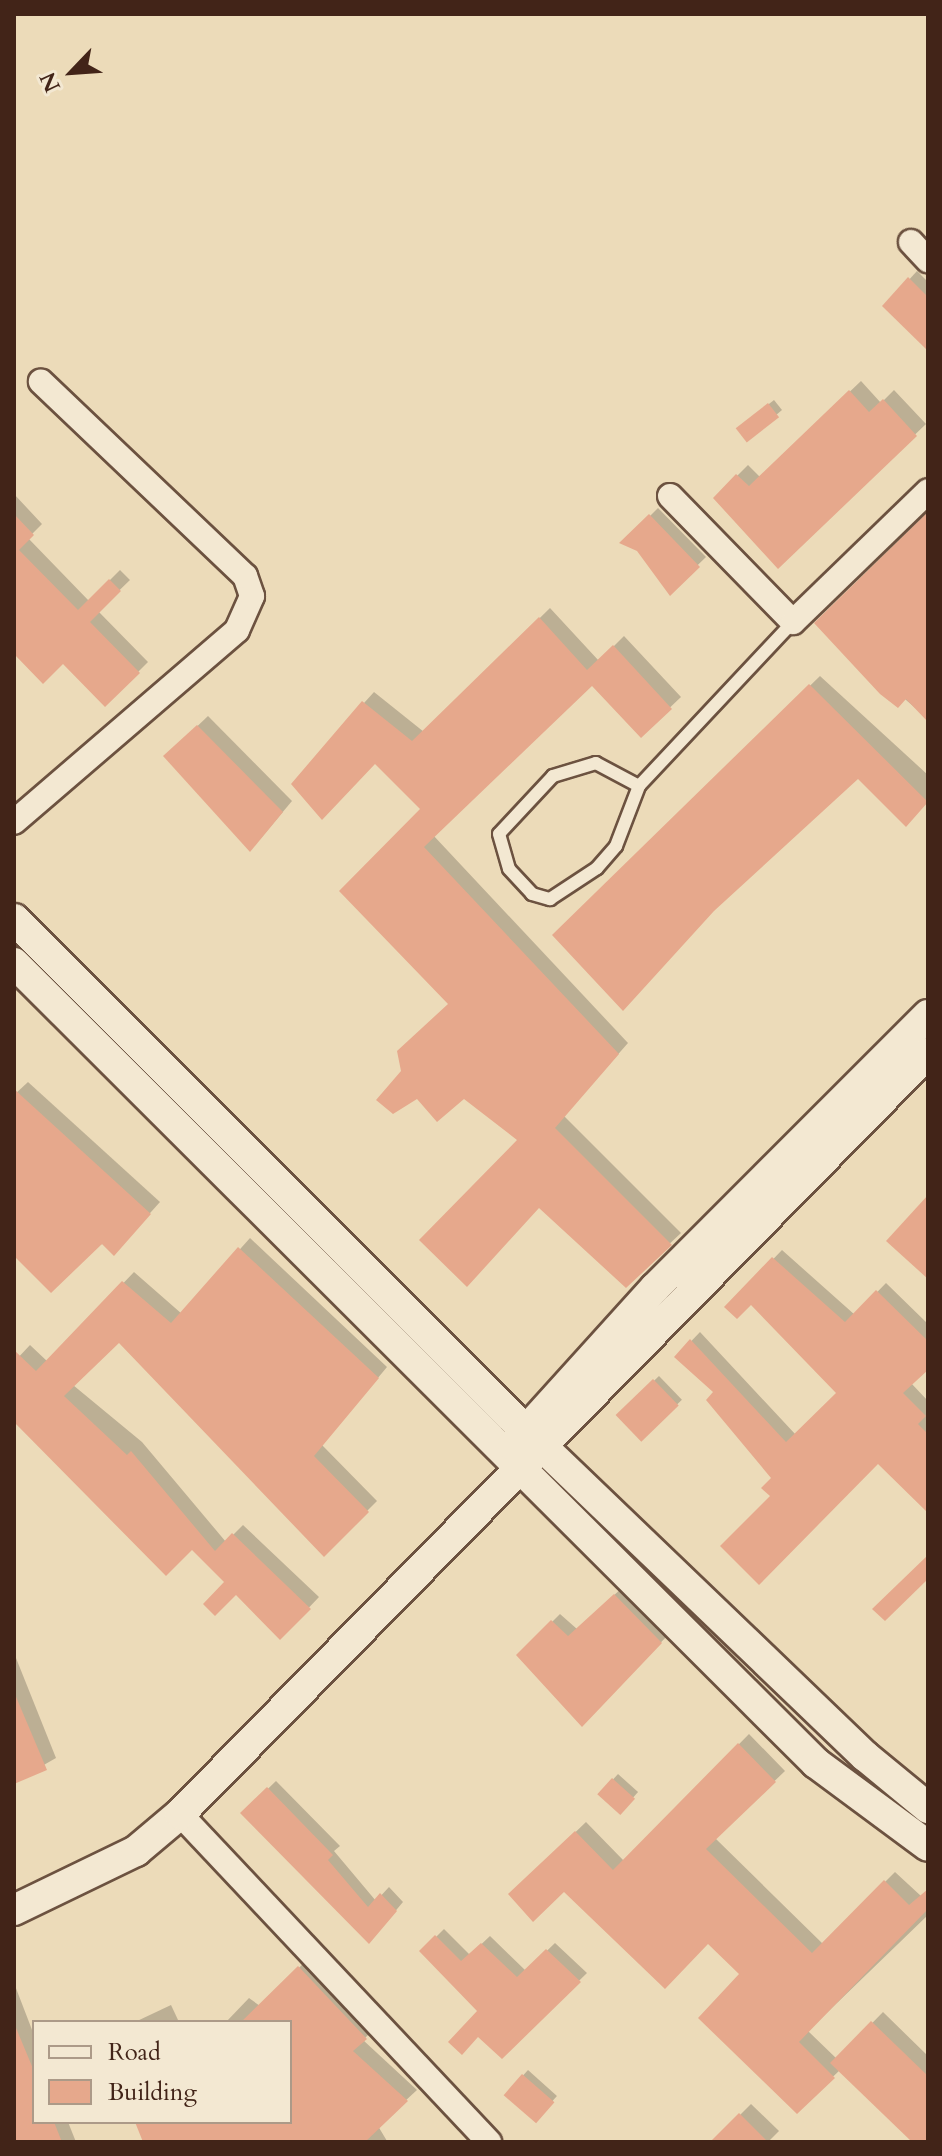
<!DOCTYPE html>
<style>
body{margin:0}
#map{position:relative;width:942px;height:2156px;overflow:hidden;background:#ecdbb9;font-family:Cardo,serif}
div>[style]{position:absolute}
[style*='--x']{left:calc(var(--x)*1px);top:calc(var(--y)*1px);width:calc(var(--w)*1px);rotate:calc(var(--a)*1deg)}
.shadow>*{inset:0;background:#0003;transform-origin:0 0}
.building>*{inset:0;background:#e6a88c;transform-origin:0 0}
.roads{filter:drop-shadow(2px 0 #6c5240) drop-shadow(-2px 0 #6c5240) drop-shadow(0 2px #6c5240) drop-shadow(0 -2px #6c5240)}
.service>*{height:12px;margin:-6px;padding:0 6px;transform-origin:6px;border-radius:6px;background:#f3e8d2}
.minor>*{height:24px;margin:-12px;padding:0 12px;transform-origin:12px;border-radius:12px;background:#f3e8d2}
.tertiary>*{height:30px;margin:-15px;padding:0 15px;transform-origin:15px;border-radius:15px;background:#f3e8d2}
span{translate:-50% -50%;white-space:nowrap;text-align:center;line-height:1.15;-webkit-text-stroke:6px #f3e8d2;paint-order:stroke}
.frame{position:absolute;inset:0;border:16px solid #422418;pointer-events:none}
.legend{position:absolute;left:32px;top:2020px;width:260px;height:104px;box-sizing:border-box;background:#f3e8d2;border:2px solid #ac9a88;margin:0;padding:10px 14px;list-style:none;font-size:24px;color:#422418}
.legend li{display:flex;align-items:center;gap:16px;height:40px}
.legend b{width:40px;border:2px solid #ac9a88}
.north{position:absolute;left:32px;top:32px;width:80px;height:80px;-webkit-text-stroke:6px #f3e8d2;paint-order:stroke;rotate:245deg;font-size:22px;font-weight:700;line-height:32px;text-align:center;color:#422418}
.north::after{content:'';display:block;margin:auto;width:28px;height:36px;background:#422418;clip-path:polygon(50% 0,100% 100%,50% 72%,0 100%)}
</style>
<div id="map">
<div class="shadow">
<i style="clip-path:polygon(917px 271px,928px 282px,928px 348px,885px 306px)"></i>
<i style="clip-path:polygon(861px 381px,881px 403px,894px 390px,926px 424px,778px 566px,715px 498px,748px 465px,760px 477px)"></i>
<i style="clip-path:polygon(774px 400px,782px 410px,748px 439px,744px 424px)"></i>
<i style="clip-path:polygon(14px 494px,42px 524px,28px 538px,89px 601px,120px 570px,130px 580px,98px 611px,148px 662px,105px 705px,63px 662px,14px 652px)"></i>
<i style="clip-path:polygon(658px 508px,706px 557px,670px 592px,638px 549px,623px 543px)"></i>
<i style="clip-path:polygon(928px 510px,928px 719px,817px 623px)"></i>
<i style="clip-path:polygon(550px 608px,599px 661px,624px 636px,681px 697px,641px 735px,592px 684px,433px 835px,628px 1043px,564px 1116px,681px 1233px,626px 1285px,520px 1140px,464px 1096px,403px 1072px,450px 1004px,342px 891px,422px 809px,364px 703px,374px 692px,424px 732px)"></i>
<i style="clip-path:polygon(820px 676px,928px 775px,928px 801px,916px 814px,859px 776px,719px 903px,554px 935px)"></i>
<i style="clip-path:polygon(208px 716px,292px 801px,261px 838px,166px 756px)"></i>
<i style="clip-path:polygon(28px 1082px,160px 1202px,124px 1242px,14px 1253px,14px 1095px)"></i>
<i style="clip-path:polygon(250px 1238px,387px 1367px,322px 1445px,377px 1501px,324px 1554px,119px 1340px,73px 1385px,142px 1442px,226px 1542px,243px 1525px,319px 1597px,280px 1638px,193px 1548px,14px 1419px,14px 1362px,30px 1345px,48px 1362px,134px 1272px,182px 1314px)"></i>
<i style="clip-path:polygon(782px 1250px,855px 1315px,886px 1283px,928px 1324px,928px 1367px,911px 1383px,928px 1401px,928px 1511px,878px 1462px,773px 1496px,774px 1478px,716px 1391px,677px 1356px,700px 1332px,796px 1435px,839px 1393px,751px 1303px,727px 1307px)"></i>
<i style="left:659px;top:1376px;width:33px;height:56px;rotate:46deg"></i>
<i style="clip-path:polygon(623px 1587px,669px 1634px,582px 1724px,519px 1655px,560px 1614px,577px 1629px)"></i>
<i style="clip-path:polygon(14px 1653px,56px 1758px,14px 1782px)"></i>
<i style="clip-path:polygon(749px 1734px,785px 1771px,715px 1838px,823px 1944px,895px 1872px,921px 1896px,928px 1890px,928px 1915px,808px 2031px,837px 2059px,883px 2012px,928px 2056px,923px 2142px,840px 2070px,797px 2111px,742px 1974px,708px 1941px,564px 1889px,511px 1894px,586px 1822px,624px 1861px)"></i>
<i style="left:618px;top:1774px;width:27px;height:27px;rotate:42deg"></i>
<i style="clip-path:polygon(276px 1781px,340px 1846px,334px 1851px,376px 1901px,389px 1887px,403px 1902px,376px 1934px,243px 1813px)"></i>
<i style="clip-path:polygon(444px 1929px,470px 1955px,490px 1936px,526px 1971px,555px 1943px,587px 1973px,502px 2056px,480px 2011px,422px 1951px)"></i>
<i style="clip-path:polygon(310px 1957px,376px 2027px,363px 2040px,417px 2090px,378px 2126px,387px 2141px,145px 2142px,137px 2122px,290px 2122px,290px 2022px,226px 2022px,249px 1998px,260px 2006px)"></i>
<i style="clip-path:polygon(14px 1983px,34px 2035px,34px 2122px,68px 2122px,76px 2142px,14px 2142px)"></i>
<i style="clip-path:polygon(171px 2005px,179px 2022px,135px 2022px)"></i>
<i style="left:528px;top:2070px;width:39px;height:33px;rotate:42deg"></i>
<i style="clip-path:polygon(751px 2104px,779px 2131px,768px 2142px,713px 2142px)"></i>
</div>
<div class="building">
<i style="clip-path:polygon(908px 277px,928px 297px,928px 351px,882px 306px)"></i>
<i style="clip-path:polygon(849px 390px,869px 412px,883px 399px,917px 436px,778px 569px,713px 498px,736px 474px,749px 486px)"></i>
<i style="left:768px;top:403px;width:18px;height:41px;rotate:52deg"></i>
<i style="clip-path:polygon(928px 512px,928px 722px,906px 699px,898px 708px,880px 694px,814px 623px)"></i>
<i style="clip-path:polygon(14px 514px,34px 535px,19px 550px,78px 610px,109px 579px,121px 591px,90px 622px,140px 673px,105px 707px,63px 664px,43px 684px,14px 654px)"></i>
<i style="clip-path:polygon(649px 514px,700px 567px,670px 596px,637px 551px,619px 543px)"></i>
<i style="clip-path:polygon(539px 617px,587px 670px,613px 645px,672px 709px,641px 738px,592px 686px,424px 847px,619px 1054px,555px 1128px,672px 1245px,626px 1288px,539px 1208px,467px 1287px,419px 1240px,517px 1140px,464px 1099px,437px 1122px,417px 1099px,393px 1114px,376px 1100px,401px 1071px,397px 1051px,448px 1004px,339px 891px,420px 809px,375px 764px,322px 820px,291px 784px,362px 701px,412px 741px)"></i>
<i style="clip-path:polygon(809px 684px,928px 802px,906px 827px,858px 779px,714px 911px,623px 1011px,552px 935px)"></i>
<i style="clip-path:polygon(197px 725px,283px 812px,250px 852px,163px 756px)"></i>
<i style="clip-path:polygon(14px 1089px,151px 1214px,114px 1256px,102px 1244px,51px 1293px,14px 1256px)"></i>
<i style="clip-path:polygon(928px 1195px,928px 1279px,886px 1241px)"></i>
<i style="clip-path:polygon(238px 1247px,379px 1378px,314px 1456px,369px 1512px,324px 1557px,119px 1343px,64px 1396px,127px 1455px,131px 1451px,215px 1551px,232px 1533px,311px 1609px,280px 1640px,236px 1595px,215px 1616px,203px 1604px,224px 1582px,192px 1550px,166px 1576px,14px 1422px,14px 1350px,36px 1371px,122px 1281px,171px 1323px)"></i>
<i style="clip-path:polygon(772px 1257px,845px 1322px,876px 1290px,928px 1341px,928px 1370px,903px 1393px,926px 1416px,918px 1424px,928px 1434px,928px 1513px,878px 1464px,759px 1585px,720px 1546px,770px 1496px,761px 1488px,771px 1478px,706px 1400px,713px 1392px,674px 1357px,690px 1339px,786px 1442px,836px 1393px,751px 1305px,737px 1319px,724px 1307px)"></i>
<i style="left:653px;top:1379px;width:37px;height:52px;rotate:46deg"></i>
<i style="clip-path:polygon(928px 1555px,928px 1579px,885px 1621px,872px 1609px)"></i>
<i style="clip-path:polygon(614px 1594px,662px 1643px,582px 1727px,516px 1655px,551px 1620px,568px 1636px)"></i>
<i style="clip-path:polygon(14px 1692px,47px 1770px,14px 1784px)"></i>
<i style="clip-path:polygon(738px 1743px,776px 1782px,706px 1849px,812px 1953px,884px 1880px,909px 1905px,928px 1889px,928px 1909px,799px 2042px,835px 2078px,797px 2114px,698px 2018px,739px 1974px,708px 1944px,665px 1989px,564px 1892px,533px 1922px,508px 1894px,575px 1831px,613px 1870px)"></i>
<i style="left:612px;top:1778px;width:31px;height:22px;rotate:42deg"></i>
<i style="clip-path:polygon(267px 1787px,333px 1855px,328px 1860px,368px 1907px,380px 1893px,397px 1911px,369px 1944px,240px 1813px)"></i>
<i style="clip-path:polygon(435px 1935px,461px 1961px,481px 1943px,517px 1977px,546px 1949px,581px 1982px,502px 2059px,478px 2037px,462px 2055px,448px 2042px,477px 2011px,419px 1951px)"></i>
<i style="clip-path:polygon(298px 1966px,367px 2039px,353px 2051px,408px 2101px,365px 2142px,143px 2142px,135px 2122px,290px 2122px,290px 2022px,241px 2022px)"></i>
<i style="clip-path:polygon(871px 2021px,928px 2076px,928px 2142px,912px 2142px,830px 2063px)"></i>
<i style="clip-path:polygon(14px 2023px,34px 2071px,34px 2122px,54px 2122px,62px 2142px,14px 2142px)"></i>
<i style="left:522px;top:2074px;width:43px;height:28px;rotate:41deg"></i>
<i style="clip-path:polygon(739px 2113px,768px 2142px,710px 2142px)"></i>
</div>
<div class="roads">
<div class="service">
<i style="--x:639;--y:786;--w:49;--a:-151.9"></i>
<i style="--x:596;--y:763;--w:45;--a:163.2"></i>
<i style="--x:553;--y:776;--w:79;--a:133"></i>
<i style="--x:499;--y:834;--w:36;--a:74"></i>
<i style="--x:509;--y:869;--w:34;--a:47"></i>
<i style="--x:532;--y:894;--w:19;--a:16"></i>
<i style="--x:550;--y:899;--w:56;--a:-33.4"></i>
<i style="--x:597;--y:868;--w:29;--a:-49"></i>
<i style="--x:616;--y:846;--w:64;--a:-69"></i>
<i style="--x:639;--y:786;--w:225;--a:-46.8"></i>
</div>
<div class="minor">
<i style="--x:911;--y:242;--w:25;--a:47"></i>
<i style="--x:670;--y:496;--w:176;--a:45.7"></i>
<i style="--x:793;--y:622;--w:188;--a:-44.1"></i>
<i style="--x:14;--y:822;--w:294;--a:-40.7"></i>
<i style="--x:237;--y:630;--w:37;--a:-66"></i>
<i style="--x:252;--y:596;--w:21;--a:-109"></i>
<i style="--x:245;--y:576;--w:282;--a:-136.4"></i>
<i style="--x:180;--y:1814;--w:451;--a:46.7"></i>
</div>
<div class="tertiary">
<i style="--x:14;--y:919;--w:724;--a:45"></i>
<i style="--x:526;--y:1431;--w:470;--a:43.8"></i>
<i style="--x:865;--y:1756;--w:82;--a:39.5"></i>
<i style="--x:14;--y:963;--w:1133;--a:44.93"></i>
<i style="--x:816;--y:1763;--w:139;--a:36.5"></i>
<i style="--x:513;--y:1445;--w:212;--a:-47.9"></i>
<i style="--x:655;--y:1288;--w:386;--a:-45"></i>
<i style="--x:14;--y:1910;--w:136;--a:-25.8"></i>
<i style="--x:136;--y:1851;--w:57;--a:-40.1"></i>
<i style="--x:180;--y:1814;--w:1067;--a:-45.49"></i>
</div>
</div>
<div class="frame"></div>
<ul class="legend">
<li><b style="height:10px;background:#f3e8d2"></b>Road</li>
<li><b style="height:22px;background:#e6a88c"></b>Building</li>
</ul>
<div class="north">N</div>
</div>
